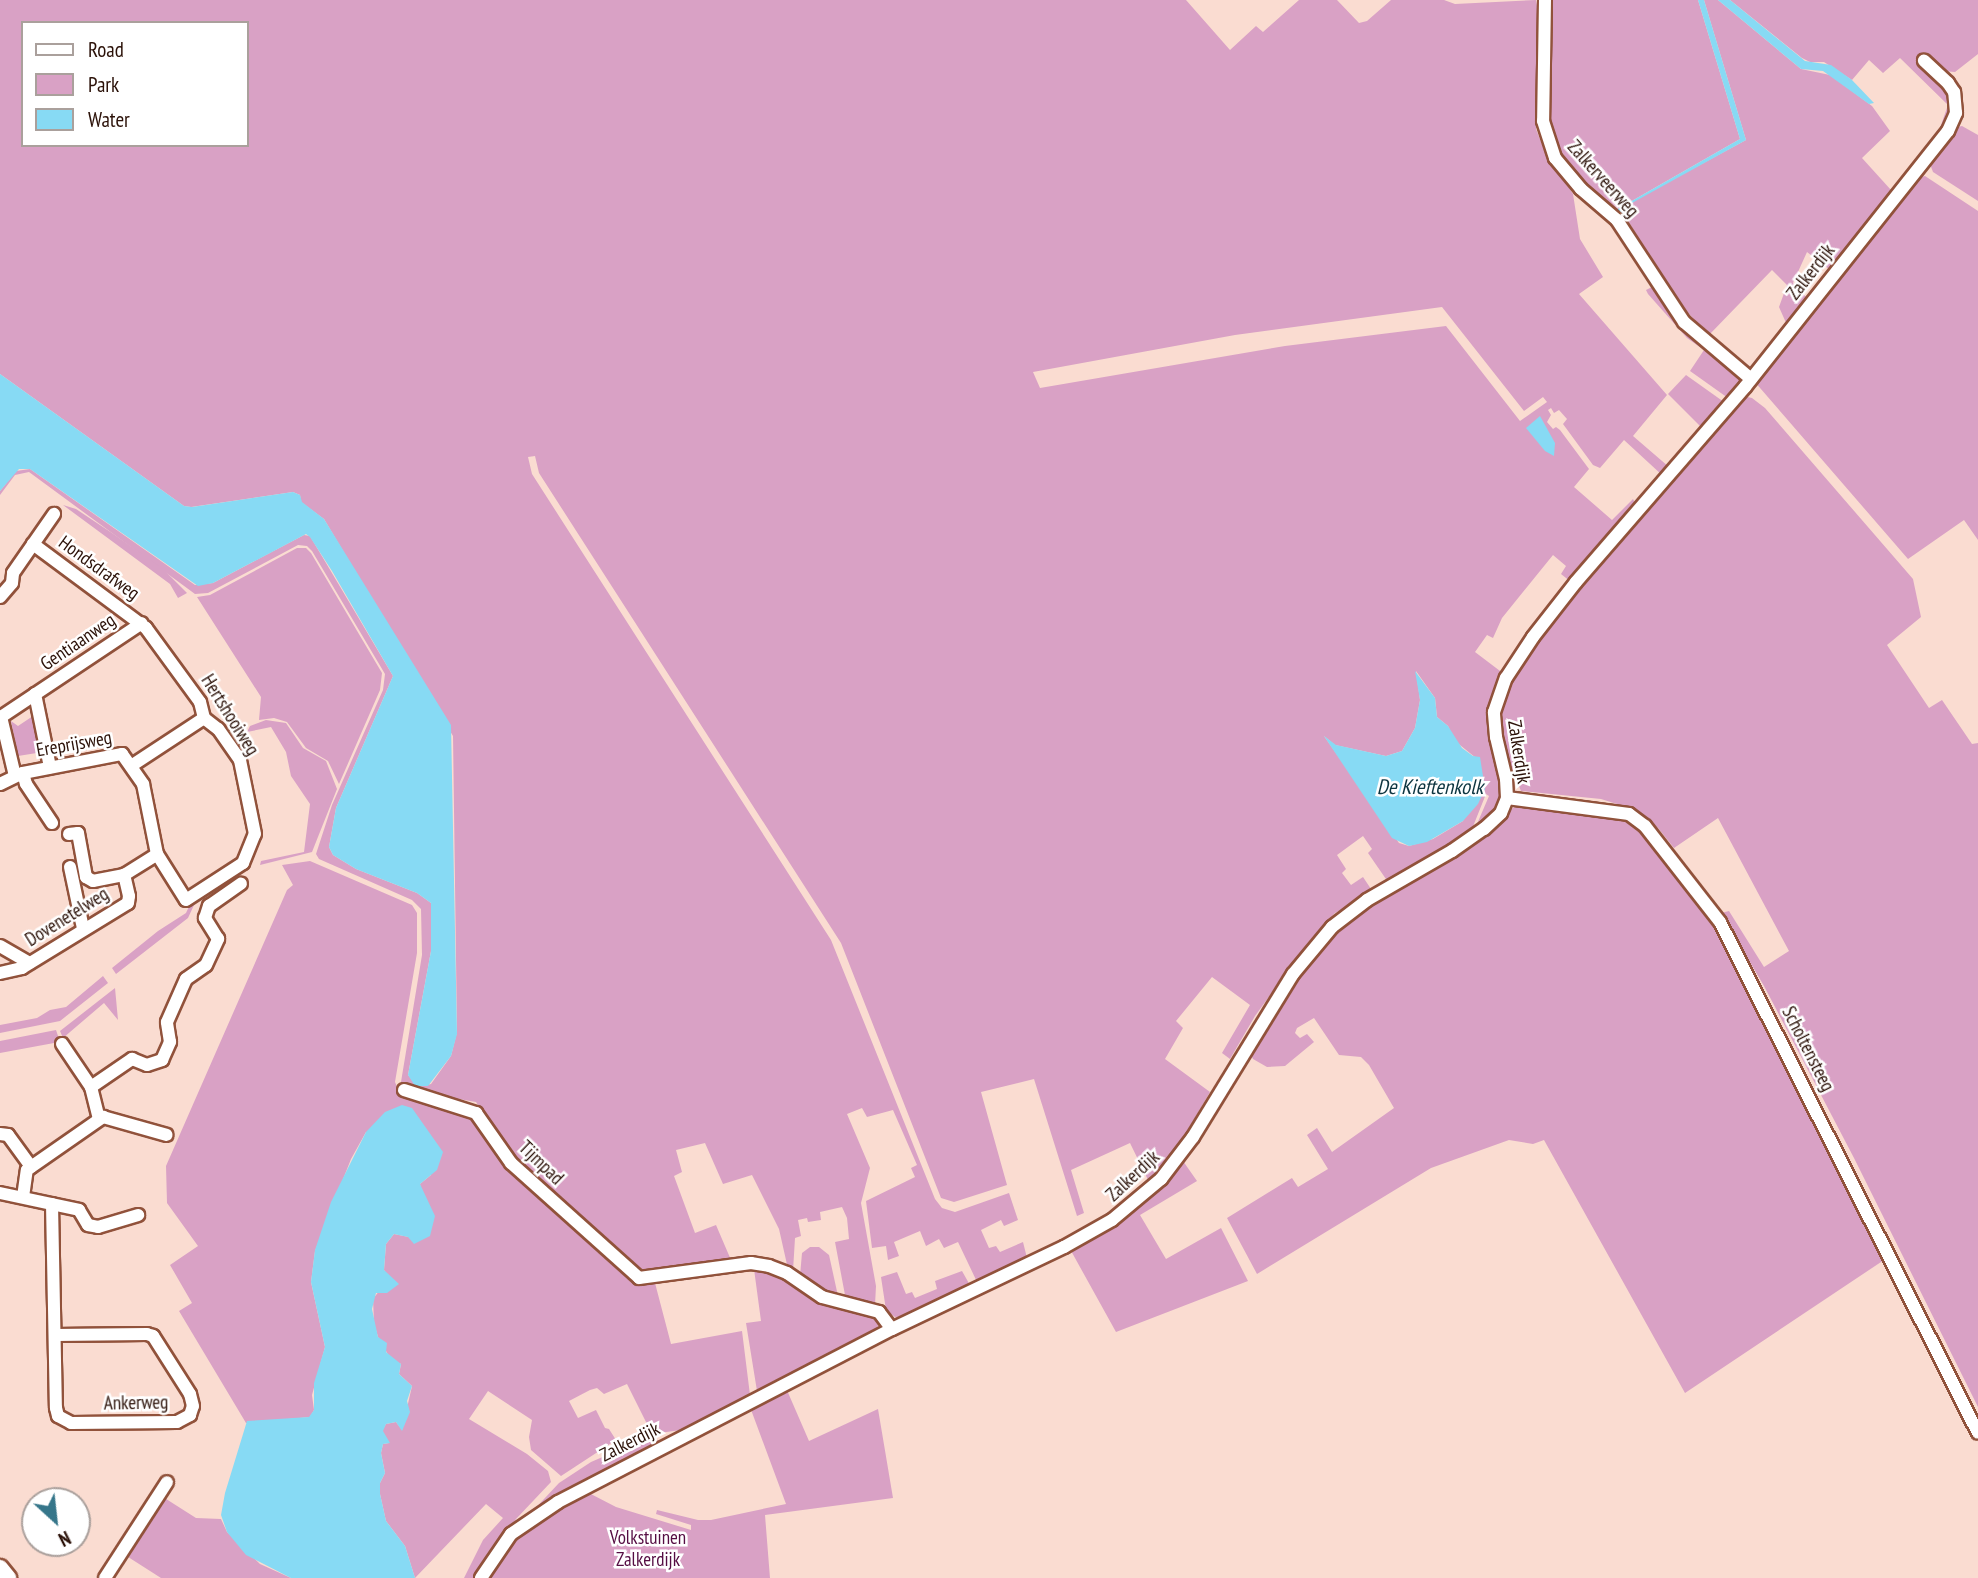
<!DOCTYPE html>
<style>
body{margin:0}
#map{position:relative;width:1978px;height:1578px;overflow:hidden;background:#fadcd1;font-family:"PT Sans Narrow",sans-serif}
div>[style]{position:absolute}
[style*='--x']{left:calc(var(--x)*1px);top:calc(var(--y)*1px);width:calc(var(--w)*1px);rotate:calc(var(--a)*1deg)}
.green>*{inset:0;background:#d9a1c5}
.water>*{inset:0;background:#87daf4}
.roads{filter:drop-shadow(2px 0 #91523b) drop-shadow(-2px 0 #91523b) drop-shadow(0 2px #91523b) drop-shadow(0 -2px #91523b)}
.minor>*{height:12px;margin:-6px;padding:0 6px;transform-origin:6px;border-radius:6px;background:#fff}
.tertiary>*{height:16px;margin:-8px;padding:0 8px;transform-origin:8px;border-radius:8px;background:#fff}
span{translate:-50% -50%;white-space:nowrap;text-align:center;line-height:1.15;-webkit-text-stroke:5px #fff;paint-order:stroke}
.street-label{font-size:19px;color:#2b1108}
.park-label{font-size:19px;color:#550d43}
.water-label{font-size:21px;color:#0d3540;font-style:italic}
.legend{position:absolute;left:21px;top:21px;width:228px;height:126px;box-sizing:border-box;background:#fff;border:2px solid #aaa09c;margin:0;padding:9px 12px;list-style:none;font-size:21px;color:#2b1108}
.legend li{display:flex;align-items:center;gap:14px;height:35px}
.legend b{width:35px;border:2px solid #aaa09c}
.north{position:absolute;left:21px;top:1487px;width:70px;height:70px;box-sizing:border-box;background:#fff;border:2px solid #aaa09c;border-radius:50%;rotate:153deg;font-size:19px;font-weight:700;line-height:28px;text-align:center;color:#2b1108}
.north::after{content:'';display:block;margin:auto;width:24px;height:32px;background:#36768a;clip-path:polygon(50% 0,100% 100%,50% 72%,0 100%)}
</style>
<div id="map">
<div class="green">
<i style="clip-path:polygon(evenodd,0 0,1186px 0,1230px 50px,1256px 26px,1263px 32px,1299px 0,1337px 0,1359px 23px,1367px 21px,1391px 0,1444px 0,1455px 4px,1536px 0,1539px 15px,1536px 129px,1545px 152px,1573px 194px,1580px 239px,1603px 277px,1579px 294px,1667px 395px,1633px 436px,1669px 467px,1662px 475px,1624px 440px,1600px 468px,1593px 465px,1563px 424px,1567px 419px,1559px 410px,1554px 413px,1551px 408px,1548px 410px,1551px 415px,1547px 422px,1553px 429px,1556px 427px,1560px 430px,1589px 469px,1574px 487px,1612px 520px,1633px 499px,1636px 505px,1571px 582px,1561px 574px,1566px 566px,1553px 555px,1502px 618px,1493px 638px,1487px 635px,1475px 652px,1504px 674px,1493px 701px,1503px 790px,1496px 811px,1474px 831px,1489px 796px,1486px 794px,1470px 834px,1388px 882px,1368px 853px,1372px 849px,1363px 836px,1337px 855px,1346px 869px,1342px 873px,1351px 885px,1363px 877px,1373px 892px,1335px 913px,1310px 940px,1255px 1016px,1230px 1059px,1222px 1053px,1250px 1005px,1212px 977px,1176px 1021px,1183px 1028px,1165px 1059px,1210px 1092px,1175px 1152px,1150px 1184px,1130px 1143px,1071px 1170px,1084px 1213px,1077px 1216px,1034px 1079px,981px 1092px,1007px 1185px,954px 1202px,941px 1198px,841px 943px,539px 473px,535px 456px,528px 457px,532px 474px,831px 940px,935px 1199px,942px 1208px,955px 1212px,1009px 1193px,1018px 1220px,1004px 1226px,1001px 1220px,981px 1230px,989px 1248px,996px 1246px,1000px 1252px,1023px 1242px,1027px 1258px,978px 1284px,958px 1242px,944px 1248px,939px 1239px,926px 1246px,920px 1231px,894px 1242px,899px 1256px,888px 1260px,886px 1246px,872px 1248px,866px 1201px,915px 1177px,911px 1168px,917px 1165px,893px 1110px,867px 1117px,862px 1108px,847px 1114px,870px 1168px,861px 1203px,876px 1286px,875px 1305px,848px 1301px,845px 1295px,835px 1242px,849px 1239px,847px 1218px,842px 1207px,820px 1212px,821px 1220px,808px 1222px,807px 1218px,798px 1220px,801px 1236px,795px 1238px,793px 1271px,788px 1269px,779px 1229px,752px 1175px,723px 1184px,705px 1143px,676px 1150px,682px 1172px,674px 1176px,695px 1233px,716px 1225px,731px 1260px,641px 1273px,515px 1161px,476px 1102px,424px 1093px,401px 1082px,422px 955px,421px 909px,412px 900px,319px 859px,316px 854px,332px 805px,383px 690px,385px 674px,312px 551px,307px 546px,298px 545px,208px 593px,195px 594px,29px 472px,15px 475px,0 495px,0 491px,16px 471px,30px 469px,195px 585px,213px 583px,304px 535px,310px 536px,393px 676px,336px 808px,329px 847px,333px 855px,356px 869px,417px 893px,431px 903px,431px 951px,408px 1075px,418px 1087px,431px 1084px,451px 1056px,457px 1032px,453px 736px,324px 519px,301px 502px,300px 495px,293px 492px,191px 507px,184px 506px,0 374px,0 0,23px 23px,247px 23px,247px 145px,23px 145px,23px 23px,0 0,1442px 307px,1524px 411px,1543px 397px,1547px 402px,1520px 421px,1446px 326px,1285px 346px,1040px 388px,1033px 372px,1235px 335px,1442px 307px,0 0,1416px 671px,1435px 698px,1437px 717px,1448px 726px,1455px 741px,1476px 758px,1463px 821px,1433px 839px,1409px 846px,1399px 843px,1324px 736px,1335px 745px,1386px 756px,1402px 751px,1415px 728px,1420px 700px,1416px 671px)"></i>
<i style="clip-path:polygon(1549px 0,1698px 0,1740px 139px,1616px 210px,1562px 162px,1549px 125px,1553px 15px)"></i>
<i style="clip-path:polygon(1704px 0,1718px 0,1801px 69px,1830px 75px,1872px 106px,1890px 131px,1862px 158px,1891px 190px,1830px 270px,1807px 252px,1793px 283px,1807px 298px,1787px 325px,1779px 307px,1787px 285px,1772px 270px,1708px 336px,1672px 294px,1622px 211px,1635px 200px,1746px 140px)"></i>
<i style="clip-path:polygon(1730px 0,1978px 0,1978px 54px,1955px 72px,1942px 71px,1952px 114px,1931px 147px,1931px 139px,1940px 128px,1948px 105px,1900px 58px,1883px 73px,1869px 60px,1852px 80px,1824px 62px,1810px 62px,1802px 58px)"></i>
<i style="clip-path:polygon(1962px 126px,1978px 135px,1978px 201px,1933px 172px,1930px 164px,1930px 158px,1954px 128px)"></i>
<i style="clip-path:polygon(1925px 176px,1978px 211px,1978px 540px,1964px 520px,1908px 559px,1754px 381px,1914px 179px)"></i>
<i style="clip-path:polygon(1654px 286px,1742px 378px,1728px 398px,1690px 371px,1704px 350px,1687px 338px,1648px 294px,1646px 290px)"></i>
<i style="clip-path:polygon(1686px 375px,1724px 402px,1724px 407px,1704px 430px,1668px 394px)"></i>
<i style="clip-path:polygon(1743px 396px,1752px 398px,1765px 408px,1913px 579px,1921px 617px,1887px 645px,1929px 708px,1942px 700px,1972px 744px,1978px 743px,1978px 1407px,1854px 1158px,1764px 986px,1721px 913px,1729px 911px,1764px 967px,1789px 951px,1718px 818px,1674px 848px,1658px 828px,1636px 810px,1601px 799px,1521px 791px,1500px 739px,1498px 705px,1509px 679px,1552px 619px)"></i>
<i style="clip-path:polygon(63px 505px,76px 509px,112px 533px,163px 569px,187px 593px,178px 598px,170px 584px)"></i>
<i style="clip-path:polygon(297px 548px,306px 548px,311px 553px,382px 673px,380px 690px,339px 784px,328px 761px,306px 748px,287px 722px,274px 718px,259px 720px,261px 697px,197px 597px,210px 595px)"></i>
<i style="clip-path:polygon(33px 709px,43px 752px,18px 756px,11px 721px,18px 726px,33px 716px,30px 712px)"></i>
<i style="clip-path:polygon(266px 720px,286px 723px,303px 748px,326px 761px,337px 789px,312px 852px,260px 865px,261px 861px,304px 852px,310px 804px,291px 776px,286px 752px,271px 727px,247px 732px,250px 726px)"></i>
<i style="clip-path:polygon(1519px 804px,1625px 816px,1640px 826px,1712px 920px,1884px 1260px,1685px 1393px,1544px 1140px,1533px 1144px,1509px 1140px,1431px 1168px,1257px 1274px,1227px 1218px,1292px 1178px,1298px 1187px,1328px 1169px,1307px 1135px,1317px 1128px,1332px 1152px,1394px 1108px,1369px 1065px,1361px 1057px,1339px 1055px,1314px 1018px,1297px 1028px,1295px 1033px,1300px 1038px,1307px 1034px,1314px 1042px,1285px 1066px,1267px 1067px,1253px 1059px,1249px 1051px,1309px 960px,1356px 911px)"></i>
<i style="clip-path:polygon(310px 861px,412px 905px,417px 913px,417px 953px,395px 1082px,398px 1089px,480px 1121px,503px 1163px,631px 1278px,641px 1283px,655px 1283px,671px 1344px,742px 1331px,750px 1395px,681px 1430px,652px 1434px,627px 1384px,604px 1394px,597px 1388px,590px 1390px,569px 1401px,578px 1418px,596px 1410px,605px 1428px,609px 1429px,616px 1440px,561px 1476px,531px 1450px,529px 1437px,532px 1420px,488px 1391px,469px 1419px,527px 1454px,548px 1471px,551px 1482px,516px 1519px,477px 1578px,464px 1578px,483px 1540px,503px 1518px,486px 1504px,415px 1578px,405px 1546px,386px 1521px,380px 1494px,380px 1483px,385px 1473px,381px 1453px,383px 1444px,389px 1443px,382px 1431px,386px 1424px,396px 1422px,402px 1430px,412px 1386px,399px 1374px,401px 1364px,390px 1358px,378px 1337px,374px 1323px,373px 1299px,389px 1278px,384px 1270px,386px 1244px,394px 1234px,409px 1237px,421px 1191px,420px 1184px,431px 1175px,366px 1132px,351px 1159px,315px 1251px,311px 1282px,325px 1347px,312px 1395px,314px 1410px,310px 1417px,246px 1423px,179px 1311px,192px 1303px,170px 1265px,198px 1246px,167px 1203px,166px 1166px,287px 890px,293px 885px,282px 865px)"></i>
<i style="clip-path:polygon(191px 902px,194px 905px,188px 918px,116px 974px,112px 968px,158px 931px,186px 913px)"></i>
<i style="clip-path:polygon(103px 976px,108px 983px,60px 1021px,0 1033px,0 1025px,37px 1018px,50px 1010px,66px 1007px)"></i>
<i style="clip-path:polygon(115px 988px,118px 1020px,104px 1003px,63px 1038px,60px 1031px)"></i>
<i style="clip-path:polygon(56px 1030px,60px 1042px,56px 1045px,54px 1043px,0 1053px,0 1041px)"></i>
<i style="clip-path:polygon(1183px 1161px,1197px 1181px,1140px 1215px,1166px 1259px,1221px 1228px,1248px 1281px,1116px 1332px,1070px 1249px,1129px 1214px)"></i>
<i style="clip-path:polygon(810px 1247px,819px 1247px,829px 1255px,838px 1296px,834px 1298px,800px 1276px,802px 1253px)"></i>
<i style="clip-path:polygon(754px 1269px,776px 1272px,817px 1299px,873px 1314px,879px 1320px,877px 1330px,762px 1392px,757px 1391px,746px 1323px,761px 1321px)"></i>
<i style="clip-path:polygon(962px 1271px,971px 1287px,909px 1316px,895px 1317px,886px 1310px,881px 1277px,897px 1272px,906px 1294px,912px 1292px,915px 1298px,937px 1289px,935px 1281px)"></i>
<i style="clip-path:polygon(786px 1388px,809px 1441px,878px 1409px,893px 1498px,765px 1515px,770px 1578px,484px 1578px,524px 1527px,587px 1492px,616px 1507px,691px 1530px,691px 1525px,656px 1514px,657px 1510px,698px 1520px,711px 1520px,786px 1504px,750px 1407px)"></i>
<i style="clip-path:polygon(660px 1440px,664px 1441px,529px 1515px,559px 1483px,591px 1462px,628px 1446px)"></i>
<i style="clip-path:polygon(163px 1497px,196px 1518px,221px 1519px,227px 1532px,260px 1564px,291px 1578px,161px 1578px,125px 1555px)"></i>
</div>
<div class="water">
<i style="clip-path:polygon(1698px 0,1704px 0,1746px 140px,1623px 208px,1629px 226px,1616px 210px,1740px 139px)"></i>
<i style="clip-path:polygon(1718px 0,1730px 0,1805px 61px,1831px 65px,1852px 80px,1874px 103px,1869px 104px,1823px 71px,1801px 69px)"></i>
<i style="clip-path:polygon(0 374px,184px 506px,192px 507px,293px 492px,300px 495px,302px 502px,324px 519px,451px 725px,457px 1034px,451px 1056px,428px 1086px,415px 1086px,408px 1075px,431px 951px,431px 903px,417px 893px,356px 869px,333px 855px,329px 847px,336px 808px,393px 676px,332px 571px,310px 537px,306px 534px,213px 583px,198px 586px,30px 469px,19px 469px,0 491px)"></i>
<i style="clip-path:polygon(1540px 416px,1555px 443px,1554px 456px,1545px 451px,1526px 428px)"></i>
<i style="clip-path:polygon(1415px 671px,1435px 698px,1437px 717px,1448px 726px,1462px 748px,1473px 756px,1480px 757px,1485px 789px,1478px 804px,1463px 821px,1427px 842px,1409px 846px,1392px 838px,1324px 736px,1336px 745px,1386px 756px,1402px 751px,1415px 728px,1420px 700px)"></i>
<i style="clip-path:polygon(402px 1105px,412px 1108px,443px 1152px,437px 1170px,420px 1184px,435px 1216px,430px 1236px,414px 1244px,408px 1237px,394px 1234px,386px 1244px,384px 1270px,399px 1284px,387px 1293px,376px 1293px,372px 1309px,378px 1337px,387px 1343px,386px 1352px,401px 1364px,399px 1374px,412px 1386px,407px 1401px,410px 1412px,402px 1431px,396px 1422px,386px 1424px,383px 1431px,390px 1443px,383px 1444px,381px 1453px,385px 1473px,380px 1483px,380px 1494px,386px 1521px,405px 1546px,415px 1578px,291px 1578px,246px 1555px,227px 1532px,221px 1515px,225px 1493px,247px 1421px,309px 1417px,314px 1410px,314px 1383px,325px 1347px,311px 1282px,315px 1250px,331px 1202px,366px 1132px,385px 1112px)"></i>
</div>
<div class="roads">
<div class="minor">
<i style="--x:1545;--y:0;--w:121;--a:90.9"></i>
<i style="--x:1543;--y:121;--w:39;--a:72"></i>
<i style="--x:1555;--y:158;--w:40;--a:50"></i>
<i style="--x:1581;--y:189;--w:48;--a:40.7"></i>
<i style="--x:1617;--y:220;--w:122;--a:56.7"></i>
<i style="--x:1684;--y:322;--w:88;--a:40.4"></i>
<i style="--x:0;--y:597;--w:18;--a:-49"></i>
<i style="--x:12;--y:583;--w:10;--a:-84"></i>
<i style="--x:13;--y:573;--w:72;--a:-55.2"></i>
<i style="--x:35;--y:694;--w:75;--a:78.4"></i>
<i style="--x:131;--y:766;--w:87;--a:-33.3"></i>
<i style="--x:23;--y:773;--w:11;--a:75"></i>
<i style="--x:26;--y:784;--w:47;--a:56.3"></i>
<i style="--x:15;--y:776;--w:61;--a:-103.3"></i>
<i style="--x:1;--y:717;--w:169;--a:-33.7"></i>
<i style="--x:0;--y:784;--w:25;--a:-26"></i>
<i style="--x:23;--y:773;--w:101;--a:-10.9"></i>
<i style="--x:122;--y:754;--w:37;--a:55"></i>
<i style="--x:143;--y:784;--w:71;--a:78.7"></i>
<i style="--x:157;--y:854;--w:54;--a:57.8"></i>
<i style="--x:186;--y:900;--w:68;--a:-33"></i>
<i style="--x:243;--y:863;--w:31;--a:-68"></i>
<i style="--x:255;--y:834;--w:76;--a:-101.5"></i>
<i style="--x:240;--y:760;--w:38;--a:-125"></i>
<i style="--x:218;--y:729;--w:18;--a:-142"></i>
<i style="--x:204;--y:718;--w:16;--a:-104"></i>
<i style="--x:200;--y:702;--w:92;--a:-126.1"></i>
<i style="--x:146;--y:628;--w:141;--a:-143.4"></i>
<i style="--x:1507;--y:798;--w:123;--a:7.5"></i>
<i style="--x:1629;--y:814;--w:20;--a:37"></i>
<i style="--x:1645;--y:826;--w:122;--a:52"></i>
<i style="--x:1720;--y:922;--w:572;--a:63.21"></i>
<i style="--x:69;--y:834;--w:9;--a:-6"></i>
<i style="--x:78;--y:833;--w:45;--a:79.7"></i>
<i style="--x:86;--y:877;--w:8;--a:30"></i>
<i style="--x:93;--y:881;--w:32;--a:-11"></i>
<i style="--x:124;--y:875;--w:39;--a:-32"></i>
<i style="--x:70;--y:867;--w:62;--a:78"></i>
<i style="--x:0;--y:946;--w:34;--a:30"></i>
<i style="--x:0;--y:973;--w:23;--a:-13"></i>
<i style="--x:22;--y:968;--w:124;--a:-31.5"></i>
<i style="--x:128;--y:903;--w:7;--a:-82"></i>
<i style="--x:129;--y:896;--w:22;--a:-103"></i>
<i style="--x:62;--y:1044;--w:52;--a:56"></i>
<i style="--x:91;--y:1087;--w:32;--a:76"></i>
<i style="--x:91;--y:1087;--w:50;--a:-34.3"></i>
<i style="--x:132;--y:1059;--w:16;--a:22"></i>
<i style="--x:147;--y:1065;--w:16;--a:-18"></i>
<i style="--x:162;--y:1060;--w:20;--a:-66"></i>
<i style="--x:170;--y:1042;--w:20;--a:-99"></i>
<i style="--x:167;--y:1022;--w:47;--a:-66.2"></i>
<i style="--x:186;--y:979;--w:24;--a:-35"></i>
<i style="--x:206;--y:965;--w:29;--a:-65"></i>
<i style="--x:218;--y:939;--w:25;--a:-122"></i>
<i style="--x:205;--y:918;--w:13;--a:-72"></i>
<i style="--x:209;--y:906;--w:39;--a:-35"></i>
<i style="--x:404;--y:1090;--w:76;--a:17.7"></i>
<i style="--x:476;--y:1113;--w:61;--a:55"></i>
<i style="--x:511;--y:1163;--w:172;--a:41.9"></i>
<i style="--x:639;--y:1278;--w:113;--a:-7.6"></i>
<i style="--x:751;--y:1263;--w:18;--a:9"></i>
<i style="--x:769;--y:1266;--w:19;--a:21"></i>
<i style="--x:787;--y:1273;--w:42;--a:34.4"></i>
<i style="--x:822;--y:1297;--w:59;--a:14.7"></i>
<i style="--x:879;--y:1312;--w:21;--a:53"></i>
<i style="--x:0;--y:1134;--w:8;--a:7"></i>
<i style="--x:8;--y:1135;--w:39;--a:54"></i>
<i style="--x:31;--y:1167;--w:88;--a:-34.8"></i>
<i style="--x:103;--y:1117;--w:66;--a:15.7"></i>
<i style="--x:0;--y:1193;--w:81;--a:12.1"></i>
<i style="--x:79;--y:1210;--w:17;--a:59"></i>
<i style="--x:88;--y:1225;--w:10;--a:11"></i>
<i style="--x:98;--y:1227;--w:42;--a:-16.7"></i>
<i style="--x:23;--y:1197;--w:27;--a:-82"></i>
<i style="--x:27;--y:1170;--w:5;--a:-37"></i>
<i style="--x:52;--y:1204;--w:204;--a:88.9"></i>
<i style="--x:56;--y:1408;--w:8;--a:76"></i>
<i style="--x:58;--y:1416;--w:15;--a:28"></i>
<i style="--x:71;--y:1423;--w:106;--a:-0.5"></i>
<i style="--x:177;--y:1422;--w:15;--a:-28"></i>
<i style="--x:190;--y:1415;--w:9;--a:-72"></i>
<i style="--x:193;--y:1406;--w:12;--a:-104"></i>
<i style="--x:190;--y:1394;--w:69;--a:-122.5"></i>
<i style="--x:153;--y:1336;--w:6;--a:-162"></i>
<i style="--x:147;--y:1334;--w:92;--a:179.4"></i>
<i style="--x:105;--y:1578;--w:114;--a:-57.1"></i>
<i style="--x:481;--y:1578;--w:53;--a:-55.7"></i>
<i style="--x:511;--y:1534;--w:57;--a:-34.2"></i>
<i style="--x:558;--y:1502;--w:376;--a:-27.4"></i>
<i style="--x:892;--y:1329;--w:191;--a:-25.5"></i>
<i style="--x:1064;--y:1247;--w:55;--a:-29.4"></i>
<i style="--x:1112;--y:1220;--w:64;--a:-39.9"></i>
<i style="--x:1161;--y:1179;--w:53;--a:-52.7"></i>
<i style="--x:1193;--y:1137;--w:191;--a:-58.5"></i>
<i style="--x:1293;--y:974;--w:61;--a:-50.3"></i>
<i style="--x:1332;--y:927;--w:44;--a:-37.6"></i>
<i style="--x:1367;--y:900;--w:98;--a:-30"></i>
<i style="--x:1452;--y:851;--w:39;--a:-35"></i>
<i style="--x:1484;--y:829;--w:23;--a:-43"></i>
<i style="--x:1501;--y:813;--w:16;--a:-68"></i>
<i style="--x:1507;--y:798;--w:19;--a:-93"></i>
<i style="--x:1506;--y:779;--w:43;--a:-103.4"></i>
<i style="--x:1496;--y:737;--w:25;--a:-95"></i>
<i style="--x:1494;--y:712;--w:36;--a:-71"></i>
<i style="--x:1506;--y:678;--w:49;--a:-56.6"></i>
<i style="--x:1533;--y:637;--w:70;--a:-52"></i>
<i style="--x:1576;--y:582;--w:258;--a:-49.1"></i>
<i style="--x:1745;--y:387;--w:327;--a:-51.6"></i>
<i style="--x:1948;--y:131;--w:20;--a:-66"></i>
<i style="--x:1956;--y:113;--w:21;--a:-95"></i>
<i style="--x:1954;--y:92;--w:11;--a:-124"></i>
<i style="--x:1948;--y:83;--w:33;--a:-137"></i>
</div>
<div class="tertiary">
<i style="--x:0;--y:1568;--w:13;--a:51"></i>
</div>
</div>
<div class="street-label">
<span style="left:1603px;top:179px;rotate:48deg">Zalkerveerweg</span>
<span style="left:1811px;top:272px;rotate:-52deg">Zalkerdijk</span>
<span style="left:99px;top:568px;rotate:36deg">Hondsdrafweg</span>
<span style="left:78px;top:642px;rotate:-34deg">Gentiaanweg</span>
<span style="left:230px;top:715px;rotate:58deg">Hertshooiweg</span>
<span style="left:74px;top:744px;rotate:-10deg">Ereprijsweg</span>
<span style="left:1519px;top:752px;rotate:81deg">Zalkerdijk</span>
<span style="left:67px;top:917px;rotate:-32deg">Dovenetelweg</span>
<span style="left:1808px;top:1049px;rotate:63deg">Scholtensteeg</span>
<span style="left:541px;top:1163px;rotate:44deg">Tijmpad</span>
<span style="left:1133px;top:1176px;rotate:-43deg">Zalkerdijk</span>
<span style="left:136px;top:1403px;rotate:-1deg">Ankerweg</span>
<span style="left:630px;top:1442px;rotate:-27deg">Zalkerdijk</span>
</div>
<div class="park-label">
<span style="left:648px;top:1549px">Volkstuinen<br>Zalkerdijk</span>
</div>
<div class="water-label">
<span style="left:1430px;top:787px">De Kieftenkolk</span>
</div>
<ul class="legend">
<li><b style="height:9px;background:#fff"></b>Road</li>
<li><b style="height:19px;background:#d9a1c5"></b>Park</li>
<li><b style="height:19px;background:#87daf4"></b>Water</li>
</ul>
<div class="north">N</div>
</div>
